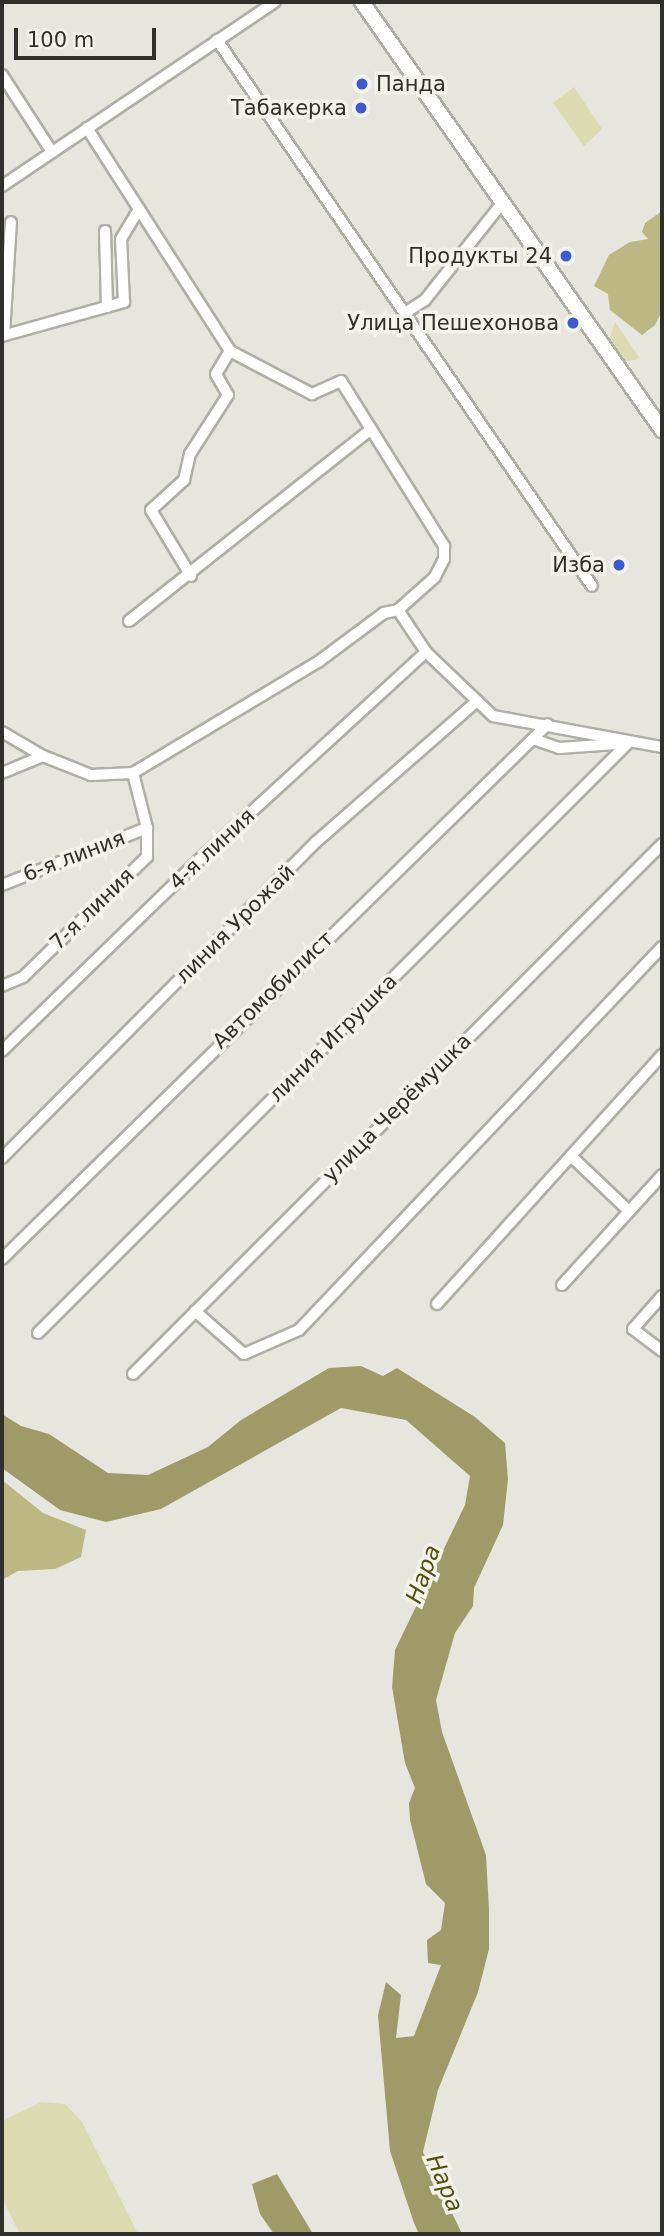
<!DOCTYPE html>
<meta charset="utf-8">
<style>
body{margin:0}
#map{position:relative;width:664px;height:2236px;overflow:hidden;background:#e6e6de;font-family:"DejaVu Sans",sans-serif}
div>[style]{position:absolute}
[style*='--x']{left:calc(var(--x)*1px);top:calc(var(--y)*1px);width:calc(var(--w)*1px);rotate:calc(var(--a)*1deg)}
.green>*{inset:0;background:#dcdab0}
.forest>*{inset:0;background:#bcb884}
.water>*{inset:0;background:#9f9b68}
.roads{filter:drop-shadow(2px 0 #afafa8) drop-shadow(-2px 0 #afafa8) drop-shadow(0 2px #afafa8) drop-shadow(0 -2px #afafa8)}
.street>*{height:10px;margin:-5px;padding:0 5px;transform-origin:5px;border-radius:5px;background:#fff}
.secondary>*{height:14px;margin:-7px;padding:0 7px;transform-origin:7px;border-radius:7px;background:#fff}
.dots>*{width:19px;height:19px;translate:-50% -50%;box-sizing:border-box;border:4px solid #f4f3eb;border-radius:50%}
span{translate:-50% -50%;white-space:nowrap;text-align:center;line-height:1.15;-webkit-text-stroke:7px #f4f3eb;paint-order:stroke}
.poi-label{font-size:21px;color:#2f2f2c}
.left{translate:0 -50%;text-align:left}
.right{translate:-100% -50%;text-align:right}
.street-label{font-size:21px;color:#2f2f2c}
.water-label{font-size:23px;color:#544f10;font-style:italic}
.frame{position:absolute;inset:0;border:4px solid #2f2f2c;pointer-events:none}
.scale{position:absolute;left:14px;top:28px;width:142px;height:32px;box-sizing:border-box;border:4px solid #2f2f2c;border-top:0;padding-left:9px;font-size:21px;line-height:24px;white-space:nowrap;color:#2f2f2c;-webkit-text-stroke:5px #f4f3eb;paint-order:stroke}
</style>
<div id="map">
<div class="green">
<i style="clip-path:polygon(574px 87px,602px 129px,584px 146px,553px 103px)"></i>
<i style="clip-path:polygon(615px 322px,639px 357px,635px 360px,625px 361px,610px 338px)"></i>
<i style="clip-path:polygon(41px 2102px,65px 2104px,82px 2122px,138px 2234px,20px 2234px,2px 2198px,2px 2121px)"></i>
</div>
<div class="forest">
<i style="clip-path:polygon(662px 211px,662px 311px,655px 325px,642px 335px,610px 310px,608px 294px,594px 286px,609px 255px,630px 242px,648px 239px,642px 232px,645px 223px)"></i>
<i style="clip-path:polygon(2px 1480px,43px 1513px,86px 1530px,81px 1557px,55px 1569px,18px 1571px,2px 1580px)"></i>
</div>
<div class="water">
<i style="clip-path:polygon(361px 1366px,383px 1376px,397px 1368px,475px 1417px,505px 1443px,508px 1479px,503px 1525px,474px 1588px,473px 1606px,455px 1633px,436px 1700px,442px 1732px,486px 1855px,489px 1909px,489px 1949px,478px 1992px,438px 2090px,423px 2152px,462px 2234px,419px 2234px,414px 2223px,390px 2151px,378px 2015px,386px 1982px,401px 1995px,396px 2038px,414px 2036px,441px 1965px,428px 1963px,427px 1940px,441px 1930px,445px 1903px,426px 1884px,410px 1820px,409px 1803px,415px 1788px,405px 1763px,392px 1687px,395px 1650px,465px 1505px,470px 1476px,406px 1420px,341px 1408px,161px 1509px,106px 1522px,60px 1510px,2px 1468px,2px 1414px,21px 1426px,49px 1434px,108px 1473px,148px 1475px,208px 1447px,241px 1420px,329px 1368px)"></i>
<i style="clip-path:polygon(277px 2174px,313px 2234px,274px 2234px,260px 2214px,252px 2184px)"></i>
</div>
<div class="roads">
<div class="street">
<i style="--x:217;--y:40;--w:662;--a:55.52"></i>
<i style="--x:2;--y:75;--w:92;--a:57"></i>
<i style="--x:87;--y:128;--w:265;--a:57.3"></i>
<i style="--x:230;--y:351;--w:93;--a:27.7"></i>
<i style="--x:312;--y:394;--w:32;--a:-24"></i>
<i style="--x:341;--y:381;--w:195;--a:58"></i>
<i style="--x:444;--y:546;--w:13;--a:90"></i>
<i style="--x:444;--y:559;--w:20;--a:117"></i>
<i style="--x:435;--y:577;--w:50;--a:138.3"></i>
<i style="--x:2;--y:186;--w:329;--a:-34"></i>
<i style="--x:105;--y:231;--w:76;--a:88.5"></i>
<i style="--x:405;--y:313;--w:24;--a:-33"></i>
<i style="--x:425;--y:300;--w:125;--a:-51.5"></i>
<i style="--x:4;--y:335;--w:113;--a:-86.5"></i>
<i style="--x:2;--y:336;--w:127;--a:-15.6"></i>
<i style="--x:124;--y:302;--w:63;--a:-92.7"></i>
<i style="--x:121;--y:239;--w:35;--a:-59"></i>
<i style="--x:191;--y:576;--w:77;--a:-121.2"></i>
<i style="--x:151;--y:510;--w:45;--a:-42.3"></i>
<i style="--x:184;--y:480;--w:27;--a:-77"></i>
<i style="--x:190;--y:454;--w:70;--a:-57.2"></i>
<i style="--x:228;--y:395;--w:24;--a:-120"></i>
<i style="--x:216;--y:374;--w:27;--a:-59"></i>
<i style="--x:129;--y:621;--w:309;--a:-38.4"></i>
<i style="--x:2;--y:732;--w:48;--a:30.3"></i>
<i style="--x:43;--y:756;--w:52;--a:21.6"></i>
<i style="--x:91;--y:775;--w:42;--a:-2.7"></i>
<i style="--x:133;--y:773;--w:216;--a:-31"></i>
<i style="--x:318;--y:662;--w:82;--a:-36.6"></i>
<i style="--x:384;--y:613;--w:14;--a:-12"></i>
<i style="--x:398;--y:610;--w:50;--a:56.3"></i>
<i style="--x:426;--y:652;--w:93;--a:43.7"></i>
<i style="--x:493;--y:716;--w:172;--a:10.4"></i>
<i style="--x:533;--y:739;--w:28;--a:19"></i>
<i style="--x:559;--y:748;--w:57;--a:-4"></i>
<i style="--x:2;--y:773;--w:44;--a:-22.5"></i>
<i style="--x:2;--y:885;--w:156;--a:-21.5"></i>
<i style="--x:2;--y:986;--w:23;--a:-23"></i>
<i style="--x:23;--y:977;--w:173;--a:-44.1"></i>
<i style="--x:147;--y:857;--w:29;--a:-90"></i>
<i style="--x:147;--y:828;--w:57;--a:-104.3"></i>
<i style="--x:2;--y:1051;--w:276;--a:-44.1"></i>
<i style="--x:200;--y:859;--w:306;--a:-42.5"></i>
<i style="--x:571;--y:1156;--w:80;--a:43.5"></i>
<i style="--x:2;--y:1158;--w:445;--a:-45.2"></i>
<i style="--x:316;--y:842;--w:214;--a:-41.2"></i>
<i style="--x:2;--y:1259;--w:764;--a:-44.42"></i>
<i style="--x:562;--y:1285;--w:149;--a:-47.7"></i>
<i style="--x:662;--y:1296;--w:44;--a:131.3"></i>
<i style="--x:633;--y:1329;--w:36;--a:37"></i>
<i style="--x:437;--y:1304;--w:336;--a:-47.9"></i>
<i style="--x:195;--y:1311;--w:65;--a:41.3"></i>
<i style="--x:244;--y:1354;--w:60;--a:-23.6"></i>
<i style="--x:299;--y:1330;--w:528;--a:-46.54"></i>
<i style="--x:38;--y:1333;--w:833;--a:-45"></i>
<i style="--x:133;--y:1374;--w:749;--a:-45.05"></i>
</div>
<div class="secondary">
<i style="--x:362;--y:2;--w:523;--a:54.97"></i>
</div>
</div>
<div class="dots">
<i style="left:362px;top:84px;background:#3d5bcd"></i>
<i style="left:361px;top:108px;background:#3d5bcd"></i>
<i style="left:566px;top:256px;background:#3d5bcd"></i>
<i style="left:573px;top:323px;background:#3d5bcd"></i>
<i style="left:619px;top:565px;background:#3d5bcd"></i>
</div>
<div class="poi-label">
<span class="left" style="left:376px;top:84px">Панда</span>
<span class="right" style="left:347px;top:108px">Табакерка</span>
<span class="right" style="left:552px;top:256px">Продукты 24</span>
<span class="right" style="left:559px;top:323px">Улица Пешехонова</span>
<span class="right" style="left:605px;top:565px">Изба</span>
</div>
<div class="street-label">
<span style="left:212px;top:849px;rotate:-43deg">4-я линия</span>
<span style="left:74px;top:856px;rotate:-21deg">6-я линия</span>
<span style="left:92px;top:909px;rotate:-44deg">7-я линия</span>
<span style="left:235px;top:924px;rotate:-45deg">линия Урожай</span>
<span style="left:273px;top:990px;rotate:-44deg">Автомобилист</span>
<span style="left:333px;top:1038px;rotate:-45deg">линия Игрушка</span>
<span style="left:397px;top:1108px;rotate:-45deg">улица Черёмушка</span>
</div>
<div class="water-label">
<span style="left:423px;top:1574px;rotate:-70deg">Нара</span>
<span style="left:445px;top:2183px;rotate:67deg">Нара</span>
</div>
<div class="frame"></div>
<div class="scale">100 m</div>
</div>
